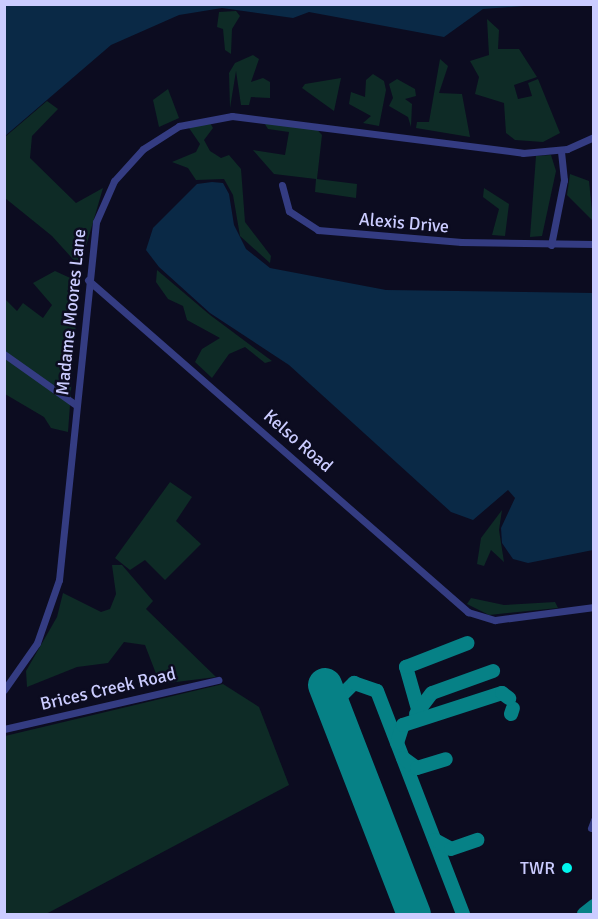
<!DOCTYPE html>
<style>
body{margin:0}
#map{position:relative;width:598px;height:919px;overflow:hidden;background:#0c0c20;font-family:Signika,sans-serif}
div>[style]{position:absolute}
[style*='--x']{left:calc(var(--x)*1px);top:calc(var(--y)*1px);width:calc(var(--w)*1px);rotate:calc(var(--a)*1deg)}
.green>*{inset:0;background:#0e2b26}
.water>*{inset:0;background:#0a2946}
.taxiway>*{height:14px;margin:-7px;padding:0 7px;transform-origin:7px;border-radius:7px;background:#068186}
.runway>*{height:34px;margin:-17px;padding:0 17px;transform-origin:17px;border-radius:17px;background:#068186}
.minor>*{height:7px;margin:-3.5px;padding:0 3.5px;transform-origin:3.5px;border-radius:3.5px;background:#343c82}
.dots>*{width:16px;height:16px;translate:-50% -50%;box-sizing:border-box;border:3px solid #0c0c20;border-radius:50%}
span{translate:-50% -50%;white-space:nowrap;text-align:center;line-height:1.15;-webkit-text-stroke:5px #0c0c20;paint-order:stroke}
.street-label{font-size:18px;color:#cbccff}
.poi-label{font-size:18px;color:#cbccff}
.right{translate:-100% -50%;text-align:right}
.frame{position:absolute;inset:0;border:6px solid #cbccff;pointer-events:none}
</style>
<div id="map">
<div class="green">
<i style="clip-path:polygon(236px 11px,240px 16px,232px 29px,231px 54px,225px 50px,223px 29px,217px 27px,219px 12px)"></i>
<i style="clip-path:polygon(487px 19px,499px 30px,498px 49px,519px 49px,537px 77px,514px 85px,518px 99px,532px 96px,528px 83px,538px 79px,560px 133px,543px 142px,515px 140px,506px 133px,504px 103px,475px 94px,479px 77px,470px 61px,489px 55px)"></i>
<i style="clip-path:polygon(253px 55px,259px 59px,251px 82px,263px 78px,270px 82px,270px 98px,251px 97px,249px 105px,241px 105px,236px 71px,230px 108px,229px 73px,235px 63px)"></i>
<i style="clip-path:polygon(440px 59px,448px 66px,439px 93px,462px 94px,470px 137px,416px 128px,417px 122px,429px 122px)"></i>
<i style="clip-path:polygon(373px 74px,384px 81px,386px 90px,379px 126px,363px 123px,371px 116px,349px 104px,351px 92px,365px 97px,366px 80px)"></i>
<i style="clip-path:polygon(341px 78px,334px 111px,302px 88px,305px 84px)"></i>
<i style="clip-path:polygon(397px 79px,415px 89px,416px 96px,405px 99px,412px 104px,411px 127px,408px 117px,389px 106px,393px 98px,389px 84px)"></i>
<i style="clip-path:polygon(168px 89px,179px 118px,159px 127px,153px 100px)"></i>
<i style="clip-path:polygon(47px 101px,58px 109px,32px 136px,30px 158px,76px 203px,103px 188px,80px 267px,52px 236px,5px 198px,5px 137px)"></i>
<i style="clip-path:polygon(209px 121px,213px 128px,204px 140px,210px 151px,221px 158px,229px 155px,241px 169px,245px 222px,271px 256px,270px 263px,240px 236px,233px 195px,224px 179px,196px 180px,188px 168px,172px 162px,196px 152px,200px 144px,189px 128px)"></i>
<i style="clip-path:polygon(263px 121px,314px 126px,322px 135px,317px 179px,357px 184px,356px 198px,315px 192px,316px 179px,274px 174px,253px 150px,285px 155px,289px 132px,268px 129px)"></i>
<i style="clip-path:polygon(551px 155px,556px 171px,542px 236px,530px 237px,536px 156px)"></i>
<i style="clip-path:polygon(570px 174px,589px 181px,593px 221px,567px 195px)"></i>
<i style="clip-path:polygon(484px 188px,509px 204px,505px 236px,492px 235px,499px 209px,483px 197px)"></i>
<i style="clip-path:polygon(157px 270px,210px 315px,272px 361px,265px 363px,245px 347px,229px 354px,212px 378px,195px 362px,202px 349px,220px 338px,187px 320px,183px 306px,168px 299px,156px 282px)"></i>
<i style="clip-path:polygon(55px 271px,79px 282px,68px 432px,51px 428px,44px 417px,5px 394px,4px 298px,17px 311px,23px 303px,43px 318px,52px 305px,33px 283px)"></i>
<i style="clip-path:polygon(170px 482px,192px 497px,176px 521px,201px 544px,165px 580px,145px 560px,130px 570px,115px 558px)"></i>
<i style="clip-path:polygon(502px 510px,499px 530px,504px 562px,491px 550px,484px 566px,477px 564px,481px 538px)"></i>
<i style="clip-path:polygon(112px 565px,122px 565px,153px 601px,146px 609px,216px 677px,160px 684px,145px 645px,124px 642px,108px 663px,77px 667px,27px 687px,26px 671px,57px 617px,63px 593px,101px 612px,110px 609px,116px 594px)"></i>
<i style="clip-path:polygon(471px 598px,504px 605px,555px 602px,558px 608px,489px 615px,467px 604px)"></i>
<i style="clip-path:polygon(223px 684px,259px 707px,289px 785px,46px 914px,5px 914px,5px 736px)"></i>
</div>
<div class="water">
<i style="clip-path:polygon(5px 4px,537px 4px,537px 5px,483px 9px,444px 37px,309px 12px,293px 18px,222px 8px,179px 15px,111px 45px,5px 136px)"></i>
<i style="clip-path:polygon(212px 182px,223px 183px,229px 194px,234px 225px,246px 249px,270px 268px,386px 290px,593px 293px,593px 550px,528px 563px,513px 559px,502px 543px,501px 528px,515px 498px,508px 490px,473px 520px,451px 512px,289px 365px,210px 313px,159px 267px,146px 250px,153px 228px,197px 184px)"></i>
</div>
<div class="taxiway">
<i style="--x:333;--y:704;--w:30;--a:-45"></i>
<i style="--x:354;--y:683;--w:24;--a:19"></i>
<i style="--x:377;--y:691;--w:239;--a:68.9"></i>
<i style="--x:418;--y:709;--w:44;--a:-105.9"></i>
<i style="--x:406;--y:667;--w:66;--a:-21.2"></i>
<i style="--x:416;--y:714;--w:26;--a:-53"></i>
<i style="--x:432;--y:693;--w:65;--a:-19.8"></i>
<i style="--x:511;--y:714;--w:6;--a:-72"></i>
<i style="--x:397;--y:743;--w:19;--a:-72"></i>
<i style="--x:403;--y:725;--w:104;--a:-17.9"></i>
<i style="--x:502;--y:693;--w:9;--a:36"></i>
<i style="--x:403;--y:758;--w:17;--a:36"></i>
<i style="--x:417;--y:768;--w:30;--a:-17"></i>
<i style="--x:435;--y:840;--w:18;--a:29"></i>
<i style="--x:451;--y:849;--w:28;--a:-19"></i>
<i style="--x:584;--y:914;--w:13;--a:-39"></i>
</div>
<div class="runway">
<i style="--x:325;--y:685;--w:246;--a:68.8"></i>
</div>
<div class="minor">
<i style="--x:282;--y:185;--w:27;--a:75"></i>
<i style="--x:289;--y:211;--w:35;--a:33"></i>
<i style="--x:318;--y:230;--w:144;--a:4.8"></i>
<i style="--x:461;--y:242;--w:133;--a:0.9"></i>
<i style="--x:551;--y:245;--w:66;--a:-78.7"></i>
<i style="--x:564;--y:180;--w:30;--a:-96"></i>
<i style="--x:88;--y:280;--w:505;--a:41.14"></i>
<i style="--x:468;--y:612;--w:28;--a:17"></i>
<i style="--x:495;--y:620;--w:100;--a:-7.5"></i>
<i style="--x:4;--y:354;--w:88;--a:35.3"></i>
<i style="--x:4;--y:690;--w:57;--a:-54.9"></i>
<i style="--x:37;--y:643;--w:67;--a:-70.8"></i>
<i style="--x:59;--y:580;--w:360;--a:-84.1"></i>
<i style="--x:96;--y:222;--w:45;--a:-66.3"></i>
<i style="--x:114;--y:181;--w:43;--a:-47.8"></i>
<i style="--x:143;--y:149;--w:43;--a:-32.6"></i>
<i style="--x:179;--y:126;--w:54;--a:-10.7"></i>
<i style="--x:232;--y:116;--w:293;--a:7.2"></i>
<i style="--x:523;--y:153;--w:44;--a:-5.2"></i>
<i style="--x:567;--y:149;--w:30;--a:-24"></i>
<i style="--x:4;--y:729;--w:220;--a:-12.9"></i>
<i style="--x:591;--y:828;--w:9;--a:-69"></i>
</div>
<div class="dots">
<i style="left:567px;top:868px;background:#00f6ed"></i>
</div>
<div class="street-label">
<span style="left:404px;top:223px;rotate:5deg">Alexis Drive</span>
<span style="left:71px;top:312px;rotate:-84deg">Madame Moores Lane</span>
<span style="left:298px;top:441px;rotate:41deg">Kelso Road</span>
<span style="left:108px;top:689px;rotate:-13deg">Brices Creek Road</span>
</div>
<div class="poi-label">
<span class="right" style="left:555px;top:868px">TWR</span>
</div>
<div class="frame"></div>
</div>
